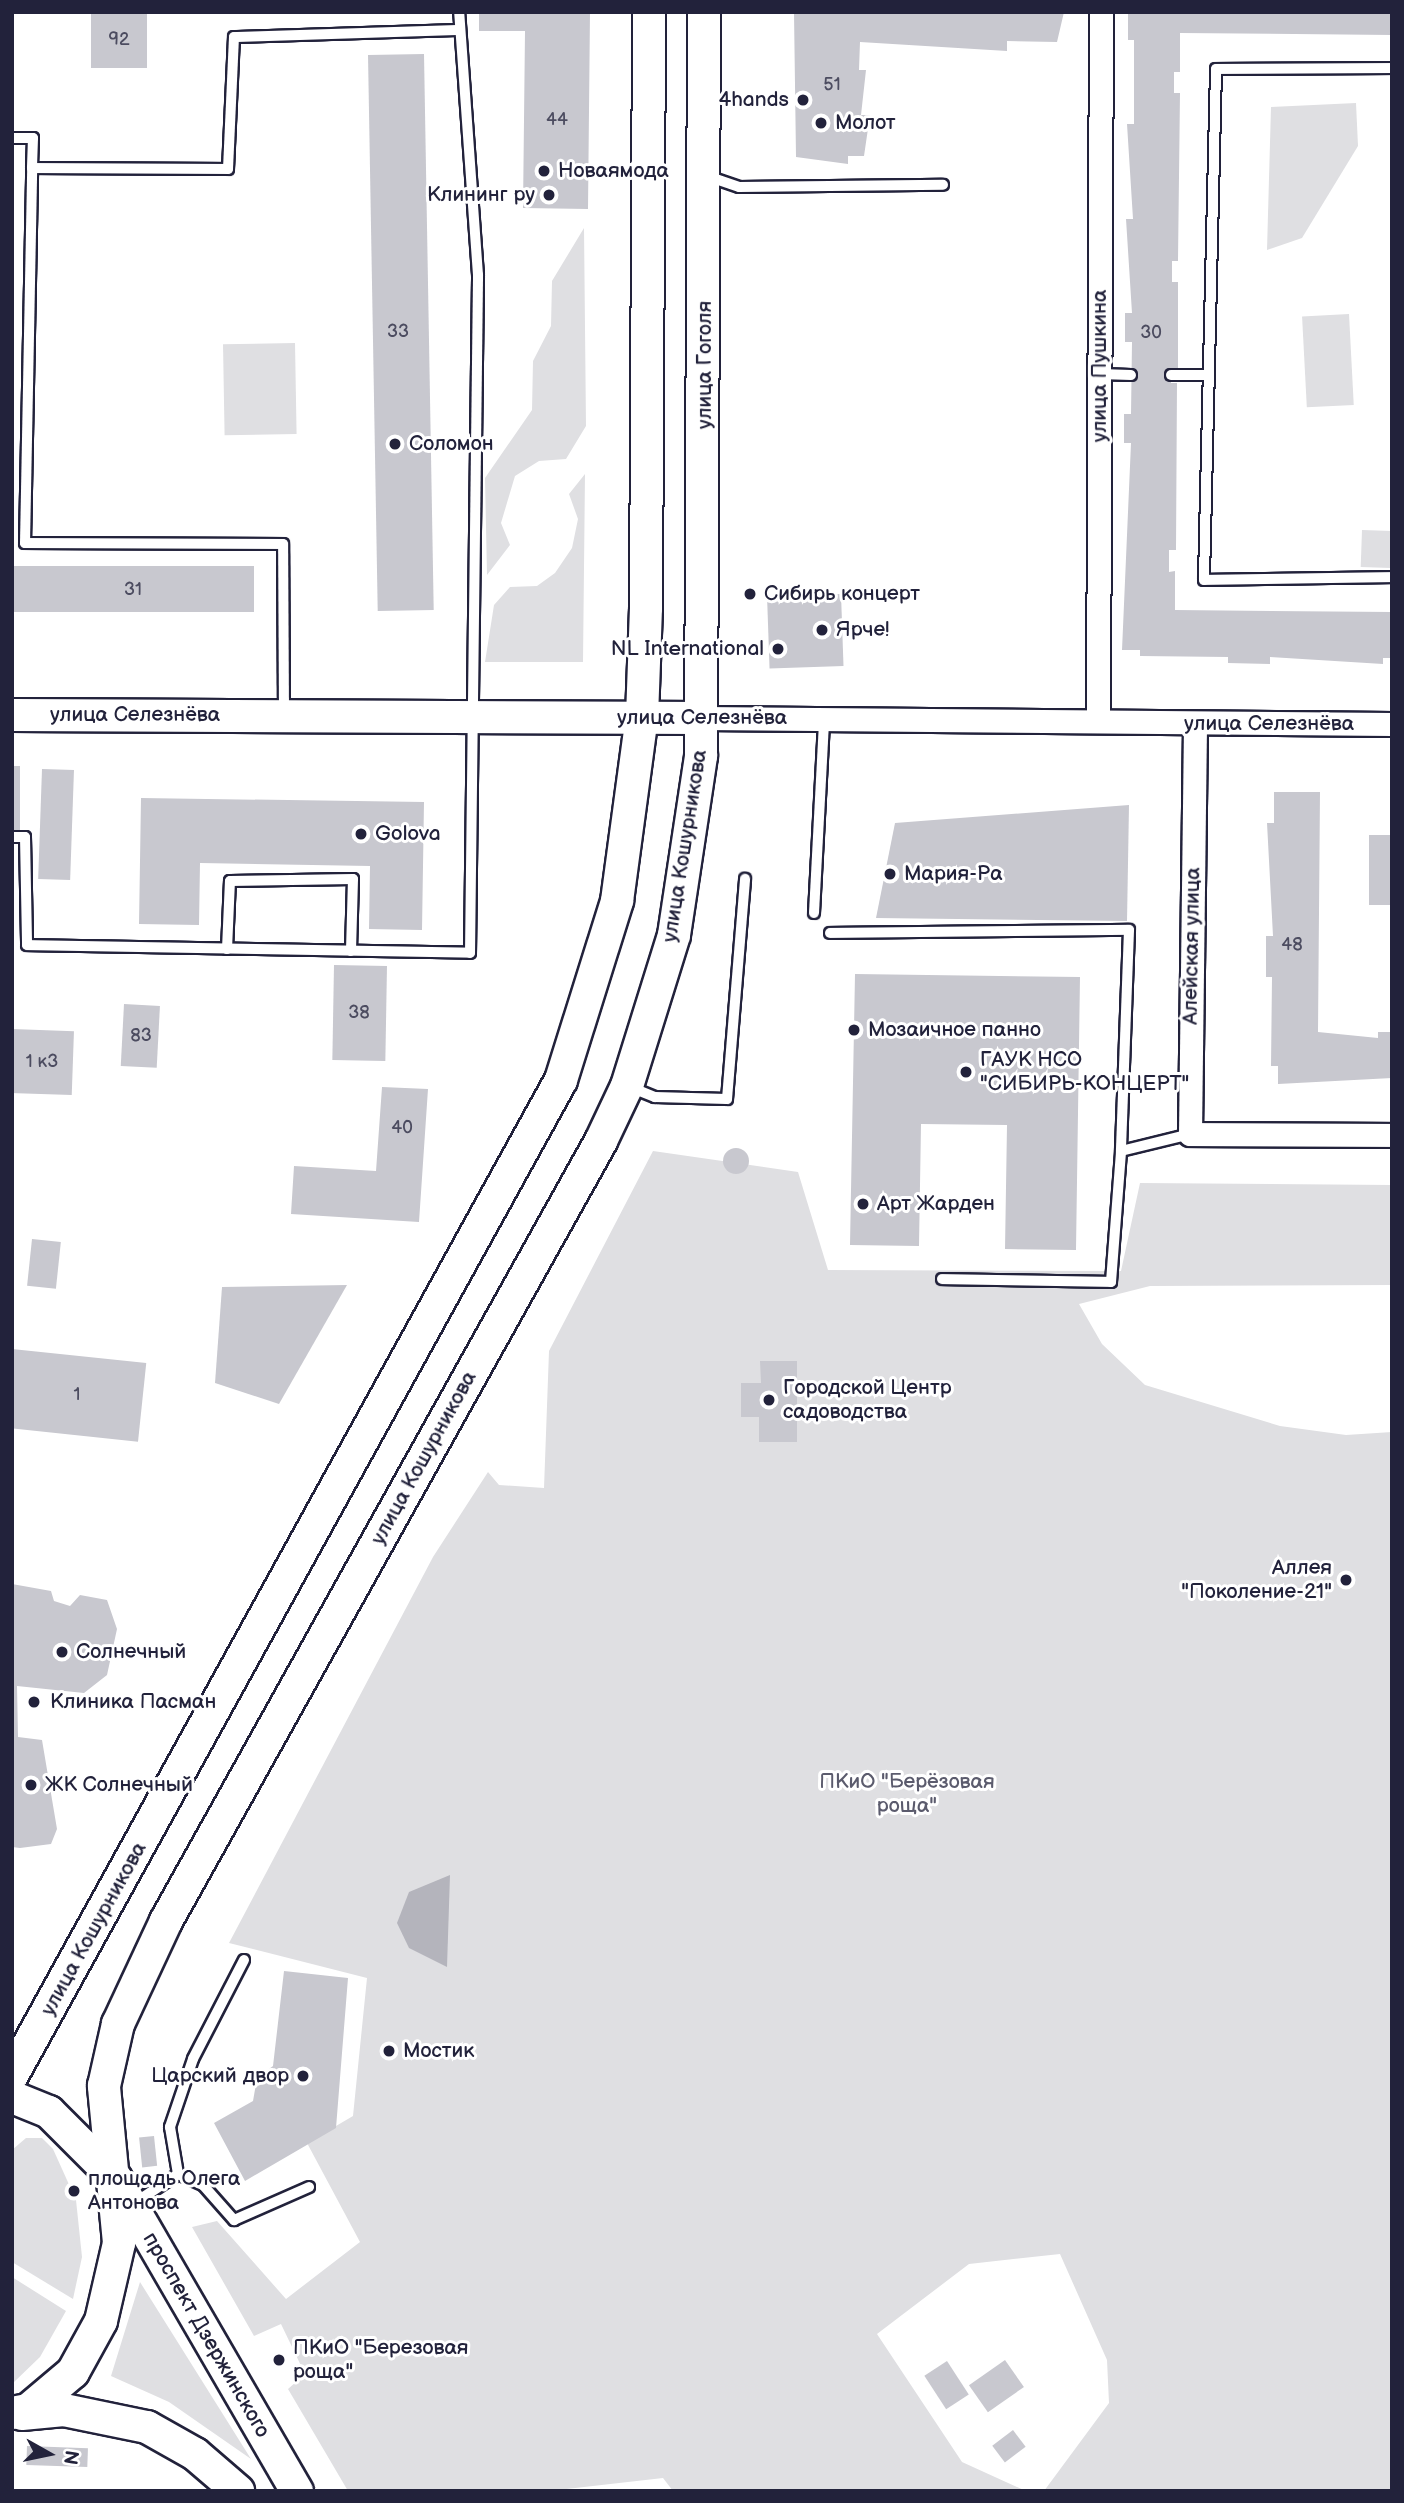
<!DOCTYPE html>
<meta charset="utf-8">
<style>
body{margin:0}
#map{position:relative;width:1404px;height:2503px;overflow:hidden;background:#fff;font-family:"Balsamiq Sans",sans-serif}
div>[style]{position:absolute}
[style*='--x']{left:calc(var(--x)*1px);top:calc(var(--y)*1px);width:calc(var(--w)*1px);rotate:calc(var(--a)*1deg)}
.green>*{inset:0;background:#dfdfe2;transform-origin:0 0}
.water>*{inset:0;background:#b4b4bc}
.building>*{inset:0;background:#c8c8cf;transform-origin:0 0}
.round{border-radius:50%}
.roads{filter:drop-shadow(2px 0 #22223b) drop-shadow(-2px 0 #22223b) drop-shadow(0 2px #22223b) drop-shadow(0 -2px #22223b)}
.lane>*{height:10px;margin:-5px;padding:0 5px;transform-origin:5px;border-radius:5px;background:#fff}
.street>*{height:23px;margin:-11.5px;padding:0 11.5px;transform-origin:11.5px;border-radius:11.5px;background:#fff}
.secondary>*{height:32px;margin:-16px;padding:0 16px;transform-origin:16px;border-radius:16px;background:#fff}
.dots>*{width:19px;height:19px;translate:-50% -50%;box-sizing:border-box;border:4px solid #fff;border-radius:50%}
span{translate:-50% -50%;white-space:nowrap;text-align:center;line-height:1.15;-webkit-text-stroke:6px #fff;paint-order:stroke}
.number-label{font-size:18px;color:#4c4c60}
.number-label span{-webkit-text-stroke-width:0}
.poi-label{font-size:21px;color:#22223b}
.right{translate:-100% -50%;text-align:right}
.left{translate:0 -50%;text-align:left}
.street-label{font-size:21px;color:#22223b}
.park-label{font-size:21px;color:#5b5b6d}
.frame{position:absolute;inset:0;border:14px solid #22223b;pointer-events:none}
.north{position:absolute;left:14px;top:2419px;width:70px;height:70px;-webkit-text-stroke:5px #fff;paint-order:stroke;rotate:99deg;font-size:19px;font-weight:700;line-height:28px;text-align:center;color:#22223b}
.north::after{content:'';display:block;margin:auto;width:24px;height:32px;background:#22223b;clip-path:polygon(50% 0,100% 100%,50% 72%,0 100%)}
</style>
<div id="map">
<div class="green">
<i style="clip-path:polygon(1356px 103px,1358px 146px,1302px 238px,1267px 250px,1271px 107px)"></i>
<i style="clip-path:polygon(584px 228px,586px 426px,566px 459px,539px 461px,515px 476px,501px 523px,510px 545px,487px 575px,485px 478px,532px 410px,533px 361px,551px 326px,552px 281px)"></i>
<i style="left:1349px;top:314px;width:91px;height:47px;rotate:87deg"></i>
<i style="left:295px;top:343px;width:91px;height:72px;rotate:89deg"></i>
<i style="clip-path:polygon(585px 474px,583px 662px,485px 662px,494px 605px,510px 587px,537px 586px,555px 573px,572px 548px,578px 519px,569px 494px)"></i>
<i style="left:1362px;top:530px;width:30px;height:37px;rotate:2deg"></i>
<i style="clip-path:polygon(653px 1151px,798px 1172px,828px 1270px,1121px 1271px,1140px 1183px,1392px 1185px,1392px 1285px,1150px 1286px,1079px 1304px,1102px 1344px,1145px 1385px,1280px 1426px,1346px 1435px,1392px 1432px,1392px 2491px,1044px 2491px,1109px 2403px,1107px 2360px,1060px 2254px,969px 2264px,877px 2334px,962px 2462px,1026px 2491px,673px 2491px,663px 2478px,549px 2491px,348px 2491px,288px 2389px,305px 2374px,281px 2324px,254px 2336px,192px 2227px,217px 2221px,286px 2299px,360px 2242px,307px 2143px,353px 2116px,367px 1978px,229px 1943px,433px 1557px,488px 1472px,499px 1485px,544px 1488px,549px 1351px)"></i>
<i style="clip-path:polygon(26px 2138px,42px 2138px,53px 2149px,76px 2200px,82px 2257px,73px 2299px,12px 2262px,12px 2150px)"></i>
<i style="clip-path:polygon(12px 2277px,66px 2311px,40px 2357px,12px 2384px)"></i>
<i style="clip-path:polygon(140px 2282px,251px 2459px,169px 2402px,111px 2376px)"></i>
</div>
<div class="water">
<i style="clip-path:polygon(450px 1875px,447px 1967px,409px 1948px,397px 1923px,409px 1892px)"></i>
</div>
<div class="building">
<i style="left:91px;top:12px;width:56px;height:56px"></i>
<i style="clip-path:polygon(479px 12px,590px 12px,588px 209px,523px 208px,525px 31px,479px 31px)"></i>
<i style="clip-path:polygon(1064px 12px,1057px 42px,1007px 41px,1007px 51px,860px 42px,859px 70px,866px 70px,861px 115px,870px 115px,864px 156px,848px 156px,848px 164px,796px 157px,794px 13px)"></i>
<i style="clip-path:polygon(1128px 12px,1392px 12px,1392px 35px,1180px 33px,1180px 72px,1174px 72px,1174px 93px,1180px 93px,1178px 261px,1172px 261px,1172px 282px,1178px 282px,1178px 368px,1171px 368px,1171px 383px,1177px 383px,1176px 550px,1169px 550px,1169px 572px,1175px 571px,1175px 610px,1392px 612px,1392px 658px,1383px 658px,1383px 664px,1270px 657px,1270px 664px,1228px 663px,1228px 657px,1140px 656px,1140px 650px,1122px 650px,1131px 443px,1124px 443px,1124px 414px,1131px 414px,1132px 342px,1125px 342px,1125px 313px,1132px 313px,1126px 219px,1133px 219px,1127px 124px,1134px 124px,1134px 40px,1128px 40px)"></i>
<i style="left:424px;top:54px;width:556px;height:56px;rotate:89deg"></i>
<i style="left:12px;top:566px;width:242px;height:46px"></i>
<i style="left:841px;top:594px;width:72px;height:74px;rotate:88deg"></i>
<i style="left:12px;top:766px;width:8px;height:65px"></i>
<i style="left:42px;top:769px;width:32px;height:110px;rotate:2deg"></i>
<i style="clip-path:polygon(1274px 792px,1320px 792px,1318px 1032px,1378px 1038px,1378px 1032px,1392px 1032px,1392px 1078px,1278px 1084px,1278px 1066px,1271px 1066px,1272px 977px,1266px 977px,1266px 936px,1273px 936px,1267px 823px,1274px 823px)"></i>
<i style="clip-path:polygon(141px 798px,424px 802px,422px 930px,369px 929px,370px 866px,200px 863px,199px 925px,139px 924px)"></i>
<i style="clip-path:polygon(1129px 805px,1127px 921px,876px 918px,895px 823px)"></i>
<i style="left:1369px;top:835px;width:23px;height:70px"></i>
<i style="left:334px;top:965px;width:53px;height:95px;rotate:1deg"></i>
<i style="clip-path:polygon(855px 974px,1080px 977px,1076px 1250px,1005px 1249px,1007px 1125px,921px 1124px,919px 1246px,850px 1245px)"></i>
<i style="left:124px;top:1004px;width:36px;height:62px;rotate:3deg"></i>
<i style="left:12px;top:1029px;width:62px;height:64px;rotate:2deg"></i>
<i style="clip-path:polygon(382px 1087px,428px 1089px,419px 1222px,291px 1214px,294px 1166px,376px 1171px)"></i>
<i class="round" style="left:723px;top:1148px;width:26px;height:26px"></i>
<i style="left:32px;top:1239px;width:29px;height:47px;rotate:6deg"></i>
<i style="clip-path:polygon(347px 1285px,279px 1404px,215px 1383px,222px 1287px)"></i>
<i style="left:12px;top:1349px;width:135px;height:79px;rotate:6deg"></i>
<i style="clip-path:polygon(760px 1361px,797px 1361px,797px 1442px,759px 1442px,759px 1417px,741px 1417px,741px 1383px,761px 1383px)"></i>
<i style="clip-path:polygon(12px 1584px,51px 1591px,54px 1601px,70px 1606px,80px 1595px,107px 1600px,117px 1629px,107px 1675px,84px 1693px,17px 1686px,18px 1737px,42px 1740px,57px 1829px,51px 1844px,20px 1848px,12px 1847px)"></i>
<i style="clip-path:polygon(284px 1971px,348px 1978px,336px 2128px,245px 2181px,214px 2123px,253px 2101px,257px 2078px,273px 2066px)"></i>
<i style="left:154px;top:2136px;width:30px;height:15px;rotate:84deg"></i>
<i style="left:1005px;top:2360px;width:33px;height:44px;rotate:55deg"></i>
<i style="left:947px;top:2361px;width:40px;height:27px;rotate:57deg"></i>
<i style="left:1013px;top:2430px;width:21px;height:26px;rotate:53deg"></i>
<i style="left:27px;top:2446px;width:61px;height:19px;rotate:2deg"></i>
</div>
<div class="roads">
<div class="lane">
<i style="--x:1392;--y:68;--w:176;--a:179.7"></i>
<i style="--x:1216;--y:69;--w:511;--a:91.35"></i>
<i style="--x:1204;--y:580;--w:188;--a:-0.9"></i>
<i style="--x:12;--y:138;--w:21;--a:0"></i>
<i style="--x:33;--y:138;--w:30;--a:92"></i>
<i style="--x:707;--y:176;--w:34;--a:19"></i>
<i style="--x:739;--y:187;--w:204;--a:-0.6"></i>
<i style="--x:1100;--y:374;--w:31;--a:2"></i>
<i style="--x:1171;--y:375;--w:38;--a:0"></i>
<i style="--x:284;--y:714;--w:170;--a:-90.3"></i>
<i style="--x:283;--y:544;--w:258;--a:-179.8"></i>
<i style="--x:25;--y:543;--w:375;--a:-88.9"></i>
<i style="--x:32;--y:168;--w:196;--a:0.3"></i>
<i style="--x:228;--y:169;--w:132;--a:-87.4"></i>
<i style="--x:234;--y:37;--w:226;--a:-1.8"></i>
<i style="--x:12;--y:837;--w:13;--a:0"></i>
<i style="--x:25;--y:837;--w:108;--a:88.9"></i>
<i style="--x:27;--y:945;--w:443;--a:1"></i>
<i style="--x:470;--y:953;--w:678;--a:-89.32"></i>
<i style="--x:478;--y:275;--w:264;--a:-94.1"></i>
<i style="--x:814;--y:913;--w:194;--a:-87"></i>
<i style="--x:830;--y:933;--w:299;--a:-0.6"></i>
<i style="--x:1129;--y:930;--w:221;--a:92.1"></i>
<i style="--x:227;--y:949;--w:68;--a:-87.5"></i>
<i style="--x:230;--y:881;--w:123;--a:-0.9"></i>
<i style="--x:353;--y:879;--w:72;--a:91.6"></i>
<i style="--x:630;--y:1087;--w:27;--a:22"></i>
<i style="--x:655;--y:1097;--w:72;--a:1.6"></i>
<i style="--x:727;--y:1099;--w:221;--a:-85.3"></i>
<i style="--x:942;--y:1279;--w:169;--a:1"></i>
<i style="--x:1111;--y:1282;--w:131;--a:-85.6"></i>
<i style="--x:1121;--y:1151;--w:71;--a:-13.8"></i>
<i style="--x:244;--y:1960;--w:111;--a:117.3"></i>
<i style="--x:193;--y:2059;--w:72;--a:108.7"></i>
<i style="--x:170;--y:2127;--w:48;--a:80.3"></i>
<i style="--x:178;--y:2174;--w:27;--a:24"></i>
<i style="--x:203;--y:2185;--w:47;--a:48.5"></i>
<i style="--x:234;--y:2220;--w:82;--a:-23.7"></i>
<i style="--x:133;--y:2204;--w:54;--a:-33.7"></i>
</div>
<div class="street">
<i style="--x:702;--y:718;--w:690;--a:0.5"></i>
<i style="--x:1098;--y:719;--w:707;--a:-89.76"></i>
<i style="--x:1195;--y:725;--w:409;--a:90.7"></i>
<i style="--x:1190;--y:1134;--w:202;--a:0.3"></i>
</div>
<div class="secondary">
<i style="--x:12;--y:715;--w:690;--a:0.25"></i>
<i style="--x:12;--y:2075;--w:1136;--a:-61.11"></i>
<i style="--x:561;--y:1080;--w:188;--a:-72.6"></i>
<i style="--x:617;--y:901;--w:186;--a:-82.3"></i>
<i style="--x:642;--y:717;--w:109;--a:-87.9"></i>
<i style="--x:646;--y:608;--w:596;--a:-89.71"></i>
<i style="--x:12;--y:2097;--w:40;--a:22"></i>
<i style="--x:49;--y:2112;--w:95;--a:45"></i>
<i style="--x:116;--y:2179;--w:361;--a:59.9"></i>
<i style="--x:12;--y:2413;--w:16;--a:-11"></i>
<i style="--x:28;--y:2410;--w:59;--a:-40.2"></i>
<i style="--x:73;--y:2372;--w:58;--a:-61.2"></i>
<i style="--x:101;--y:2321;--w:80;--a:-77"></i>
<i style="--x:119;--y:2243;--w:158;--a:-95.5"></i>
<i style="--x:104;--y:2086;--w:64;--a:-77.3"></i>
<i style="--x:118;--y:2024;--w:114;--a:-65"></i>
<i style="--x:166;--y:1921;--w:893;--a:-60.85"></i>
<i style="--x:601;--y:1141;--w:61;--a:-64.7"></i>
<i style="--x:627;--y:1086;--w:158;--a:-72.7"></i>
<i style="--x:674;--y:935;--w:181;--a:-81.4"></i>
<i style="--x:701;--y:756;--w:744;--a:-89.77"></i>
<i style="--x:22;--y:2414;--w:42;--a:-5.4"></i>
<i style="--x:64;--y:2410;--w:85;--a:11.6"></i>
<i style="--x:147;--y:2427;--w:55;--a:29.4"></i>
<i style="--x:195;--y:2454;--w:57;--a:40.7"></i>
</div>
</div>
<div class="dots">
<i style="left:803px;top:100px;background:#22223b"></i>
<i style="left:821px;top:123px;background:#22223b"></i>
<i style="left:544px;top:171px;background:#22223b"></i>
<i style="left:549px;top:195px;background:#22223b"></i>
<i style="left:395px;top:444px;background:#22223b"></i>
<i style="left:750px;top:594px;background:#22223b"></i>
<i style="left:822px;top:630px;background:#22223b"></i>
<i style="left:778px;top:649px;background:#22223b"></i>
<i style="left:361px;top:834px;background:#22223b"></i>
<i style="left:890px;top:874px;background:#22223b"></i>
<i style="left:854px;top:1030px;background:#22223b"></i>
<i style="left:966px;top:1072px;background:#22223b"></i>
<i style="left:863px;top:1204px;background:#22223b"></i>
<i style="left:769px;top:1400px;background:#22223b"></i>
<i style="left:1346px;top:1580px;background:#22223b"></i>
<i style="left:62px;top:1652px;background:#22223b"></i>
<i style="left:34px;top:1702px;background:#22223b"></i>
<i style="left:31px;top:1785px;background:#22223b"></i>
<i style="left:389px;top:2051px;background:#22223b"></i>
<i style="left:303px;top:2076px;background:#22223b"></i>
<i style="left:74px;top:2191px;background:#22223b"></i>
<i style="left:279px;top:2360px;background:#22223b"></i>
</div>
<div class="number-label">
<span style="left:119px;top:40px">92</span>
<span style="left:832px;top:85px">51</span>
<span style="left:557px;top:120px">44</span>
<span style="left:398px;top:332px">33</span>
<span style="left:1151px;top:333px">30</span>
<span style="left:133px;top:590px">31</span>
<span style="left:1292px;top:945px">48</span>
<span style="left:359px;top:1013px">38</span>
<span style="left:141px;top:1036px">83</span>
<span style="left:42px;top:1062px">1 к3</span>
<span style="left:402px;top:1128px">40</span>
<span style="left:77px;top:1395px">1</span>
</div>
<div class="poi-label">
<span class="right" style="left:789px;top:100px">4hands</span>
<span class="left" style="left:835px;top:123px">Молот</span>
<span class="left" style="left:558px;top:171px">Новаямода</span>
<span class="right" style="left:535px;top:195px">Клининг ру</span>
<span class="left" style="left:409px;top:444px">Соломон</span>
<span class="left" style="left:764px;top:594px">Сибирь концерт</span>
<span class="left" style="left:836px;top:630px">Ярче!</span>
<span class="right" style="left:764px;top:649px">NL International</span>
<span class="left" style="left:375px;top:834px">Golova</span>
<span class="left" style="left:904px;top:874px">Мария-Ра</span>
<span class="left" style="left:868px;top:1030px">Мозаичное панно</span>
<span class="left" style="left:980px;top:1072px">ГАУК НСО<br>"СИБИРЬ-КОНЦЕРТ"</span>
<span class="left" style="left:877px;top:1204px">Арт Жарден</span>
<span class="left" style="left:783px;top:1400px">Городской Центр<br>садоводства</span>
<span class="right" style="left:1332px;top:1580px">Аллея<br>"Поколение-21"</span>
<span class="left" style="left:76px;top:1652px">Солнечный</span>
<span class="left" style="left:50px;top:1702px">Клиника Пасман</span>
<span class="left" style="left:45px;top:1785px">ЖК Солнечный</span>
<span class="left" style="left:403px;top:2051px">Мостик</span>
<span class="right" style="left:289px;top:2076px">Царский двор</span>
<span class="left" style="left:88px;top:2191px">площадь Олега<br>Антонова</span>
<span class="left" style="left:293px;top:2360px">ПКиО "Березовая<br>роща"</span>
</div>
<div class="street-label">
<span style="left:705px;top:365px;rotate:-90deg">улица Гоголя</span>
<span style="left:1100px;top:366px;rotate:-90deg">улица Пушкина</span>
<span style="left:135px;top:715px">улица Селезнёва</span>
<span style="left:702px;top:718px">улица Селезнёва</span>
<span style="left:1269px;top:724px">улица Селезнёва</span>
<span style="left:685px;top:846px;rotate:-81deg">улица Кошурникова</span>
<span style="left:1192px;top:946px;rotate:-89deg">Алейская улица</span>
<span style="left:424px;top:1458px;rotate:-61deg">улица Кошурникова</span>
<span style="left:94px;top:1929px;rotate:-61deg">улица Кошурникова</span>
<span style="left:206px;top:2335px;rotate:60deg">проспект Дзержинского</span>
</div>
<div class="park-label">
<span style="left:907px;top:1794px">ПКиО "Берёзовая<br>роща"</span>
</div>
<div class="frame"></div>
<div class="north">N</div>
</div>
